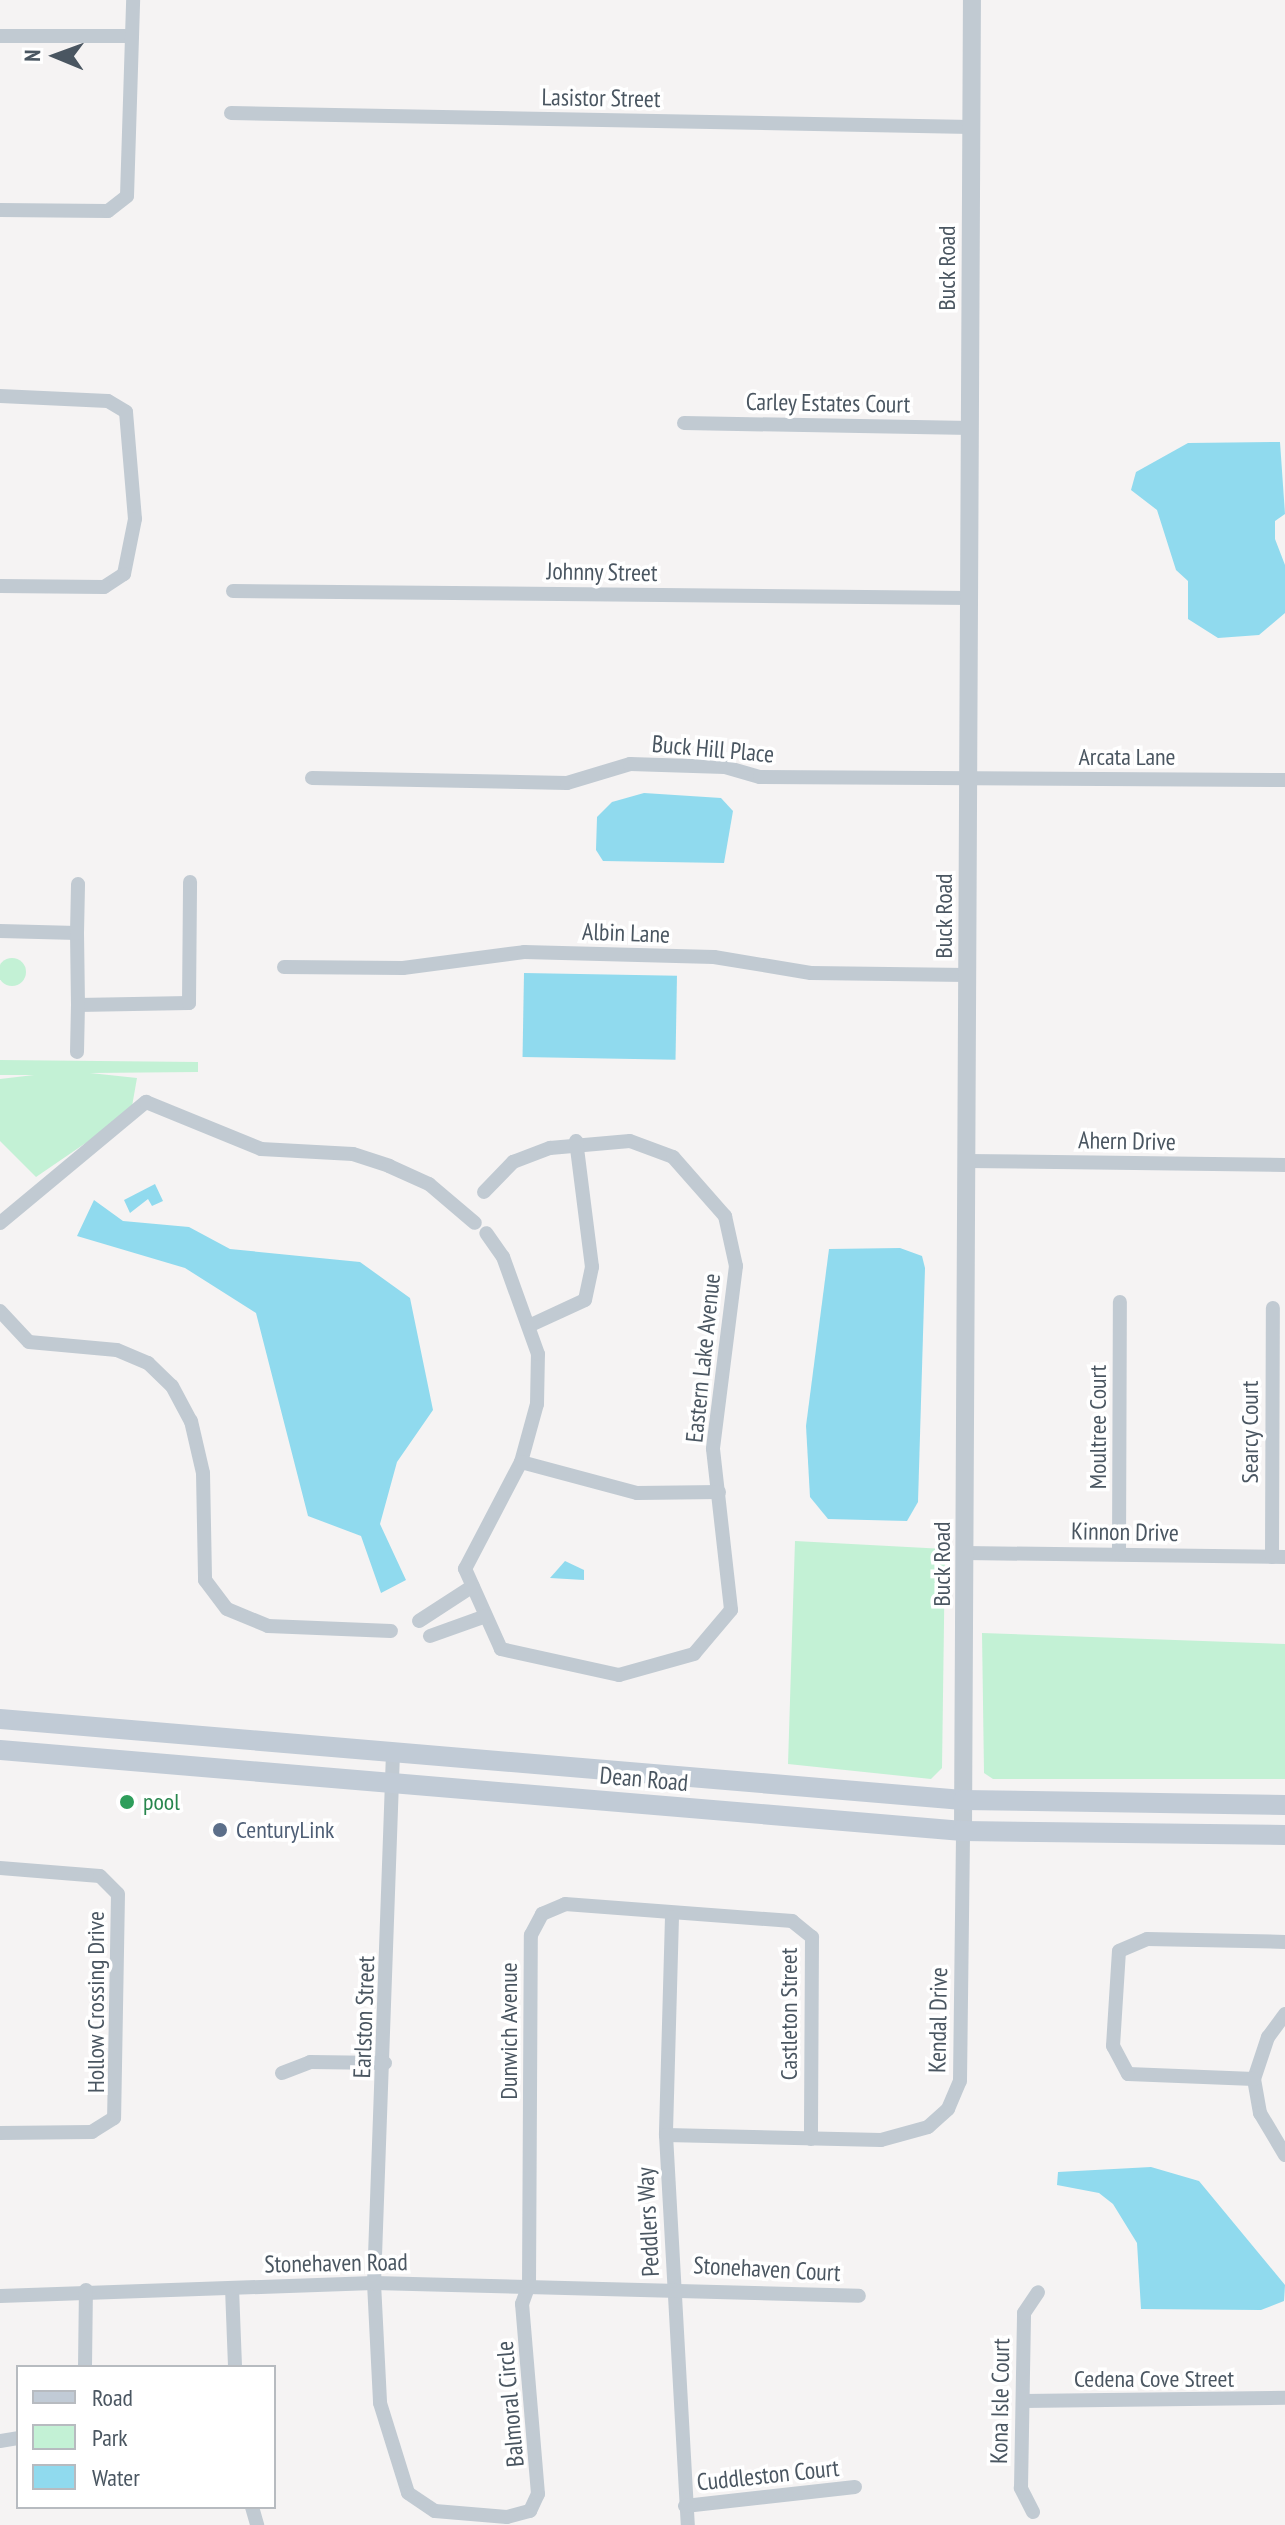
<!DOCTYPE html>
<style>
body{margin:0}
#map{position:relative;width:1285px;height:2525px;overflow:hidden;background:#f5f3f3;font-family:"PT Sans Narrow",sans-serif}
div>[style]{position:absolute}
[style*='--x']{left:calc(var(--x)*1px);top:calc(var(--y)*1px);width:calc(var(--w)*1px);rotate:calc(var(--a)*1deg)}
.green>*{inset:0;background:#c3f1d5}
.round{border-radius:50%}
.water>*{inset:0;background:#90daee;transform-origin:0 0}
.minor>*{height:14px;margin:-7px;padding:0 7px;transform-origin:7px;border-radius:7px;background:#c1cad2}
.tertiary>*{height:18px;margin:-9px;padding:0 9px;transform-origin:9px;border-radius:9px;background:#c1cad2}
.secondary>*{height:20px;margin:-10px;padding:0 10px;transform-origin:10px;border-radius:10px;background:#c1cbd6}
.dots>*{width:22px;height:22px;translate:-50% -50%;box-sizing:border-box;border:4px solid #fff;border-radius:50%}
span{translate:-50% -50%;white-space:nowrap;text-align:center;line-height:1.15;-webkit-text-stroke:7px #fff;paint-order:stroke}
.street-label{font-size:24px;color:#4a5661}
.leisure-label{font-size:24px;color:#27864d}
.left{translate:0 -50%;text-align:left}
.service-label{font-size:24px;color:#4e5e75}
.legend{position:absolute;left:16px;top:2365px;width:260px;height:144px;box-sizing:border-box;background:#fff;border:2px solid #b7bbc0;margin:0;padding:10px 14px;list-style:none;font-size:24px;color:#4a5661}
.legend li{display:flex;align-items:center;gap:16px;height:40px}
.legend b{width:40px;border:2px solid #b7bbc0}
.north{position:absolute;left:16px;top:16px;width:80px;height:80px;-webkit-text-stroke:6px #fff;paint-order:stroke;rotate:271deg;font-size:22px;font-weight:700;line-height:32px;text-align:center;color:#4a5661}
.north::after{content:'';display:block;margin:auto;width:28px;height:36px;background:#4a5661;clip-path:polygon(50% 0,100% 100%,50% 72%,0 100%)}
</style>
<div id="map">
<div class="green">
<i class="round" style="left:-2px;top:958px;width:28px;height:28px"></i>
<i style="clip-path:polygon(0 1060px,198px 1062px,198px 1072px,90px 1073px,137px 1078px,131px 1112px,36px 1177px,0 1141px,0 1079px,34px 1075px,0 1075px)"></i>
<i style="clip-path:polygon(795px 1541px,945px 1549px,942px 1768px,931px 1779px,788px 1764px)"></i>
<i style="clip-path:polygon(982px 1633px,1285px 1644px,1285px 1779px,993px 1779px,984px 1773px)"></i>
</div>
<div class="water">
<i style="clip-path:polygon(1280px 442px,1285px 514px,1275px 521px,1275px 539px,1285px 565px,1285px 613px,1259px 635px,1218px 638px,1188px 619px,1188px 581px,1176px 570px,1157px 510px,1131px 490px,1136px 472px,1188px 443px)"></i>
<i style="clip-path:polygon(644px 793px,721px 798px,733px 811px,724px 863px,603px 861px,596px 850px,597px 817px,612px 802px)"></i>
<i style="left:524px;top:973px;width:153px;height:84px;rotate:1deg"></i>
<i style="clip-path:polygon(155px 1184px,163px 1201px,152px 1206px,148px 1199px,130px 1213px,124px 1200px)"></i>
<i style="clip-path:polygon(94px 1200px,123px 1221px,189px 1227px,230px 1249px,360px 1262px,410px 1298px,433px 1410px,397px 1462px,380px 1524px,406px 1580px,381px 1593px,361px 1536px,308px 1516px,256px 1313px,185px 1268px,77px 1236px)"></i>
<i style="clip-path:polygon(900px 1248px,922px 1256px,925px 1268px,918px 1502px,907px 1521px,828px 1519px,810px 1497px,806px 1426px,829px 1249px)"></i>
<i style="clip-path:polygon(565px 1561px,584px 1570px,584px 1580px,550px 1578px)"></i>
<i style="clip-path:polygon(1151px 2167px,1199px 2181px,1285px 2285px,1284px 2301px,1261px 2310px,1141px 2309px,1137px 2243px,1113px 2204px,1099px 2193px,1057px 2185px,1058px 2172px)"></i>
</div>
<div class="minor">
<i style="--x:0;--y:36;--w:132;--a:0"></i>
<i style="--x:231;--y:113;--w:740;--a:1.08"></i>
<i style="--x:0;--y:210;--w:108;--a:0.5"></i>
<i style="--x:108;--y:211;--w:24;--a:-38"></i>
<i style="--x:127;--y:196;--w:196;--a:-88.2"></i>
<i style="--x:0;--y:396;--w:108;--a:2.7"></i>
<i style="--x:108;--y:401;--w:21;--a:31"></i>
<i style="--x:126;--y:412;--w:107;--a:85.2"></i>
<i style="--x:135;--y:519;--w:56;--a:101.3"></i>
<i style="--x:124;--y:574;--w:24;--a:147"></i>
<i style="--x:104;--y:587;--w:104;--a:-179.4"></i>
<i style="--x:684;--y:423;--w:287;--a:1"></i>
<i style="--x:233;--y:591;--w:737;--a:0.54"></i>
<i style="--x:312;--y:778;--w:255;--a:1.1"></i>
<i style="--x:567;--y:783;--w:66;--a:-16.8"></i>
<i style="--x:630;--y:764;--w:95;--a:1.8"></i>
<i style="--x:725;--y:767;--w:36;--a:16"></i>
<i style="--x:760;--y:777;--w:525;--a:0.33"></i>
<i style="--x:0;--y:931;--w:77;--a:1.5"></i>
<i style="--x:77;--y:933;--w:72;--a:89.2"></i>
<i style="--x:78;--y:1005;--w:111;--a:-1"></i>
<i style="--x:189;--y:1003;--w:121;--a:-89.5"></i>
<i style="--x:77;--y:933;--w:49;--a:-88.8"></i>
<i style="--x:284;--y:967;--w:119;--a:0.5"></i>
<i style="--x:403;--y:968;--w:122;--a:-7.5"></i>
<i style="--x:524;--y:952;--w:190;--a:1.5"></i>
<i style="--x:714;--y:957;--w:98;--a:9.4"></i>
<i style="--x:811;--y:973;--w:156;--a:0.7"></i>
<i style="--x:77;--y:1052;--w:47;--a:-88.8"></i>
<i style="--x:967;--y:1161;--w:318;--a:0.7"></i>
<i style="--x:484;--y:1192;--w:42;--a:-46"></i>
<i style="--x:513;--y:1162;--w:40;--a:-21"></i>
<i style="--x:550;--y:1148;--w:80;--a:-5"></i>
<i style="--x:630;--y:1141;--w:46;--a:20.4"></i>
<i style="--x:673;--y:1157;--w:79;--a:48.6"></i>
<i style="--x:725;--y:1216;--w:51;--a:77.6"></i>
<i style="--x:736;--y:1266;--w:184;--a:97.2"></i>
<i style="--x:713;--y:1449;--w:162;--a:83.6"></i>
<i style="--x:731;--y:1610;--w:57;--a:130.1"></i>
<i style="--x:694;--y:1654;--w:78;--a:164.4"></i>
<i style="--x:619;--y:1675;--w:121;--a:-167.6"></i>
<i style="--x:501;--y:1649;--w:88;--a:-114.2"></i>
<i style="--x:465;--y:1569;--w:121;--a:-62.4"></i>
<i style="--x:521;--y:1462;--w:60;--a:-74.6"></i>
<i style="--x:537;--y:1404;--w:50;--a:-88.9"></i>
<i style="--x:538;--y:1354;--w:103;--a:-109.8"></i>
<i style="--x:503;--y:1257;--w:29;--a:-125"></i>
<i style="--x:0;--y:1223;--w:190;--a:-39.7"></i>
<i style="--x:146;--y:1102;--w:124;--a:22.2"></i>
<i style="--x:261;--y:1149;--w:92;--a:3.1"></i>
<i style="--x:353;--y:1154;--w:38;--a:18"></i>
<i style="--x:389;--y:1166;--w:44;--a:24.2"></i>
<i style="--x:429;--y:1184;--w:60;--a:40.3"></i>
<i style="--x:0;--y:1311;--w:42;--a:46.9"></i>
<i style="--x:29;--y:1342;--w:88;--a:5.2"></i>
<i style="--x:117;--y:1350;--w:34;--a:23"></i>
<i style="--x:148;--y:1363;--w:33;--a:44"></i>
<i style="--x:172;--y:1386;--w:40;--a:62"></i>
<i style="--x:191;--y:1421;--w:53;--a:77"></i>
<i style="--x:203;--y:1473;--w:107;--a:88.9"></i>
<i style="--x:205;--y:1580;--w:36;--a:53"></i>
<i style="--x:227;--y:1609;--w:44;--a:22.5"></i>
<i style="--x:268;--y:1626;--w:123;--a:2.3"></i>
<i style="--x:533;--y:1324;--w:57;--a:-24.8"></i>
<i style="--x:585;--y:1300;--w:34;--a:-78"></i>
<i style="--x:592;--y:1267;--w:127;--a:-97.2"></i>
<i style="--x:521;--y:1462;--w:120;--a:15"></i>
<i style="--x:637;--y:1493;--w:82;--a:-0.7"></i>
<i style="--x:965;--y:1553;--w:320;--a:0.7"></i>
<i style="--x:1119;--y:1553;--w:251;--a:-89.8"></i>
<i style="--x:1272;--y:1557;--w:249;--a:-89.8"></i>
<i style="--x:419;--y:1621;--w:64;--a:-32.9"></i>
<i style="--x:430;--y:1636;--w:59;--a:-19.7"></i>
<i style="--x:393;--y:1753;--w:530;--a:92.05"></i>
<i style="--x:374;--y:2283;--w:120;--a:87.1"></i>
<i style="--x:380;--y:2403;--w:94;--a:72.7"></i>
<i style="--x:408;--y:2493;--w:32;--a:34"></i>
<i style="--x:435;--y:2511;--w:72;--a:4.8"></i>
<i style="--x:507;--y:2517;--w:24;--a:-15"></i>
<i style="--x:530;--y:2511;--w:19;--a:-65"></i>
<i style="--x:538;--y:2494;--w:191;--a:-94.8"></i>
<i style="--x:522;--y:2304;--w:20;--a:-70"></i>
<i style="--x:529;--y:2285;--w:350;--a:-89.7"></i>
<i style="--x:531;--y:1935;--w:24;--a:-62"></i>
<i style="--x:542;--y:1914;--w:25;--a:-23"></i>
<i style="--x:565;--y:1904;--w:228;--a:4.3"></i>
<i style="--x:792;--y:1921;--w:26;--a:39"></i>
<i style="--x:812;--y:1937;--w:202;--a:90.3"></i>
<i style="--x:0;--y:1868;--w:100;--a:4.6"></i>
<i style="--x:100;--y:1876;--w:25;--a:45"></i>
<i style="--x:118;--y:1894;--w:224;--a:91"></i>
<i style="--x:114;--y:2118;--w:26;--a:148"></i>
<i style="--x:92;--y:2132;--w:92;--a:179.4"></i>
<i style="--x:672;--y:1917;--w:218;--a:91.6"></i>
<i style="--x:666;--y:2135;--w:391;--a:86.8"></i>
<i style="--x:1285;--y:2014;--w:29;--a:126"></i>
<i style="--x:1268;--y:2037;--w:44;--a:108.4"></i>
<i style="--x:1254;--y:2079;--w:35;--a:80"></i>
<i style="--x:1260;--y:2113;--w:49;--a:59.2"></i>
<i style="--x:282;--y:2073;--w:30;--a:-21"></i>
<i style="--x:310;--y:2062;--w:75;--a:0.8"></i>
<i style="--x:1254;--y:2079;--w:126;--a:-177.7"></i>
<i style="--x:1128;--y:2074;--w:32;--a:-118"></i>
<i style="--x:1113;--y:2046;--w:95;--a:-86.4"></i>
<i style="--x:1119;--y:1951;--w:30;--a:-23"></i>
<i style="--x:1147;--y:1939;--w:138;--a:1.2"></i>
<i style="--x:666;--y:2135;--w:215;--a:1.3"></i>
<i style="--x:881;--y:2140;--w:49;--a:-15.5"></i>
<i style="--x:928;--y:2127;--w:27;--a:-42"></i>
<i style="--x:948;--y:2109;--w:30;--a:-67"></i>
<i style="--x:960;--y:2081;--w:250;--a:-89.3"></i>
<i style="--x:232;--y:2288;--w:79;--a:87.8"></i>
<i style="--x:0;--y:2296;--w:374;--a:-2"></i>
<i style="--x:374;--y:2283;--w:485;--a:1.5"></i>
<i style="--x:85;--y:2367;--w:77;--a:-89.3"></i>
<i style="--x:1023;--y:2401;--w:262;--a:-0.7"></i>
<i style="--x:0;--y:2441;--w:18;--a:-9"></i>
<i style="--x:685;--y:2506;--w:171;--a:-6.4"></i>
<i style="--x:252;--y:2507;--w:19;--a:74"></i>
<i style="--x:1033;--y:2512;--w:27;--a:-117"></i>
<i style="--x:1021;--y:2488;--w:175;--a:-89"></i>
<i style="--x:1024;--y:2313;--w:25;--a:-56"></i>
</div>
<div class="tertiary">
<i style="--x:963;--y:1831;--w:1831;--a:-89.72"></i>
</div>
<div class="secondary">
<i style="--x:0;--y:1719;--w:966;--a:4.81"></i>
<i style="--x:963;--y:1800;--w:322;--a:0.9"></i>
<i style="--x:0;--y:1750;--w:966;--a:4.81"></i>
<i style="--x:963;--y:1831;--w:322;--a:0.7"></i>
</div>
<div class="dots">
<i style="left:127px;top:1802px;background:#2e9e5b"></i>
<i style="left:220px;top:1830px;background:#5c6f8a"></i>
</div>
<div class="street-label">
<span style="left:601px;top:98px;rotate:1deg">Lasistor Street</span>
<span style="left:947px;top:268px;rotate:-90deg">Buck Road</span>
<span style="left:828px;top:403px;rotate:1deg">Carley Estates Court</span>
<span style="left:602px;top:572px;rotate:1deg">Johnny Street</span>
<span style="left:713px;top:749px;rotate:5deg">Buck Hill Place</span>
<span style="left:1127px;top:757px">Arcata Lane</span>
<span style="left:944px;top:916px;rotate:-90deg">Buck Road</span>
<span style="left:626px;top:933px;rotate:2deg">Albin Lane</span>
<span style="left:1127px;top:1141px;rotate:1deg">Ahern Drive</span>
<span style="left:703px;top:1358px;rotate:-84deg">Eastern Lake Avenue</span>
<span style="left:1098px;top:1427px;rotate:-90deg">Moultree Court</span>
<span style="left:1250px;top:1432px;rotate:-90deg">Searcy Court</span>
<span style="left:1125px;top:1532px;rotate:1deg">Kinnon Drive</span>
<span style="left:942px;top:1564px;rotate:-90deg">Buck Road</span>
<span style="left:644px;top:1779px;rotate:5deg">Dean Road</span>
<span style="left:96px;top:2002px;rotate:-90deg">Hollow Crossing Drive</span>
<span style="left:789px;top:2014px;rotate:-90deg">Castleton Street</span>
<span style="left:364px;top:2017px;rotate:-88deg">Earlston Street</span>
<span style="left:938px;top:2020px;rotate:-89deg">Kendal Drive</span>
<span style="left:509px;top:2031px;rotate:-90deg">Dunwich Avenue</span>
<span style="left:648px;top:2222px;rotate:-93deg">Peddlers Way</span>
<span style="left:336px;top:2263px;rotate:-1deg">Stonehaven Road</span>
<span style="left:767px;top:2269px;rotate:3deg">Stonehaven Court</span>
<span style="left:1154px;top:2379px">Cedena Cove Street</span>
<span style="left:1000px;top:2401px;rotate:-89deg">Kona Isle Court</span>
<span style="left:510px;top:2404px;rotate:-95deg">Balmoral Circle</span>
<span style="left:768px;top:2475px;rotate:-6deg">Cuddleston Court</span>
</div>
<div class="leisure-label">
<span class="left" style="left:143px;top:1802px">pool</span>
</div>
<div class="service-label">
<span class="left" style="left:236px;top:1830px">CenturyLink</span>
</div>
<ul class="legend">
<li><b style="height:10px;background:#c1cbd6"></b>Road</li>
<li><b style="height:22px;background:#c3f1d5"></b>Park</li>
<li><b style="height:22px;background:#90daee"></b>Water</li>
</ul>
<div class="north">N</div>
</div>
